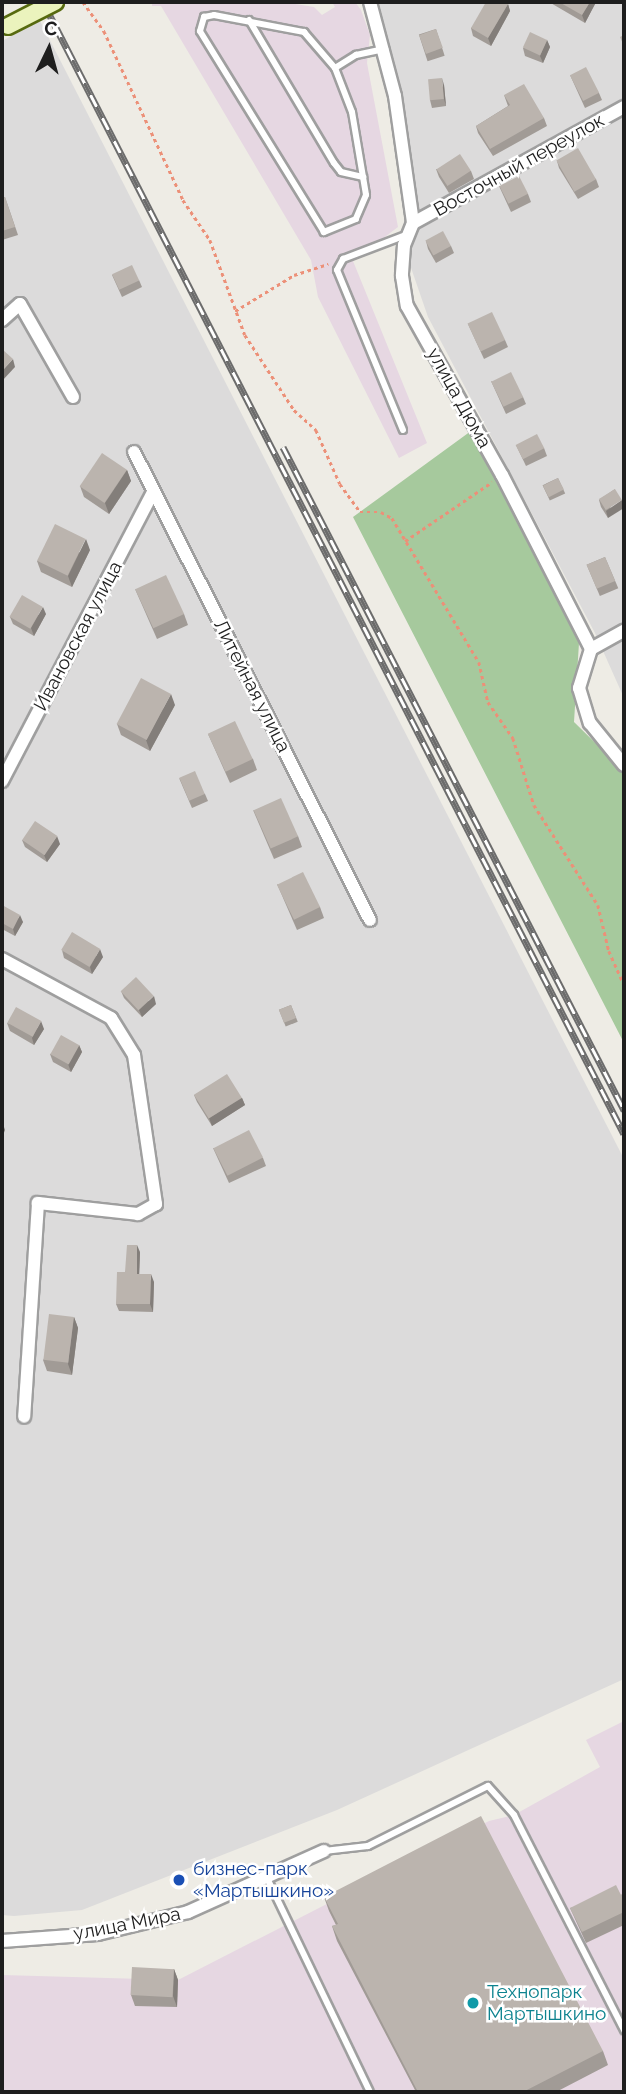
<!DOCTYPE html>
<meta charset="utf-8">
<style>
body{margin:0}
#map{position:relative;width:626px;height:2094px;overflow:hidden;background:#eeece5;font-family:Raleway,sans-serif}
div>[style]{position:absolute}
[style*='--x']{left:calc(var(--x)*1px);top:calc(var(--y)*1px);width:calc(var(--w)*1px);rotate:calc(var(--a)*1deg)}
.residential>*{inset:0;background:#dcdbdb}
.industrial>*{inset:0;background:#e6d7e2}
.forest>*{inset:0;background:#a6c99d}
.path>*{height:2.5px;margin-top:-1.25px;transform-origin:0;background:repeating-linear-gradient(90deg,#ec9078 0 3.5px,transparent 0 7px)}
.roads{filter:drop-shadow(2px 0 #9f9f9f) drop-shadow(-2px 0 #9f9f9f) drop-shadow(0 2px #9f9f9f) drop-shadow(0 -2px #9f9f9f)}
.service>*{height:6px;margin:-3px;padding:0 3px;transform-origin:3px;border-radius:3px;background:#fff}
.minor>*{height:12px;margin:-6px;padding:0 6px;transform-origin:6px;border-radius:6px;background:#fff}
.rail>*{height:7px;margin-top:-3.5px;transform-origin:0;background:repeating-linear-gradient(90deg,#fff 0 13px,#6c6c6c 0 26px);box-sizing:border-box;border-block:2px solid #6c6c6c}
.bridges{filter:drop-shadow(2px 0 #576a0f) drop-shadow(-2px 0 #576a0f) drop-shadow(0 2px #576a0f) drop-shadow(0 -2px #576a0f)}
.secondary-bridge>*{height:16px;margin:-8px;padding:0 8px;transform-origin:8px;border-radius:8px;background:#ebf3bd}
.wall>*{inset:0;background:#a19b96;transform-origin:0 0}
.shaded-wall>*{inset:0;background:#837e7a}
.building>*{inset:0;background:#bbb4ae;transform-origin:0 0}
.dots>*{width:19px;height:19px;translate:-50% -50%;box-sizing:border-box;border:4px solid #fff;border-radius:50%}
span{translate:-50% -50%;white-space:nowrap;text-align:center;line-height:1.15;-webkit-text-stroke:5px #fff;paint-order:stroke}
.street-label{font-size:19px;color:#1e1e1e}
.transit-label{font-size:19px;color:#164399}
.left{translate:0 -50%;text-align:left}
.culture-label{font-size:19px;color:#0d838f}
.frame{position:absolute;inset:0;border:4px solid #1e1e1e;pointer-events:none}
.north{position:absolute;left:14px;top:14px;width:70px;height:70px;-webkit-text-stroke:5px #fff;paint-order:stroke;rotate:5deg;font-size:19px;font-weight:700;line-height:28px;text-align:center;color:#1e1e1e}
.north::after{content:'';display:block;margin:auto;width:24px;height:32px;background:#1e1e1e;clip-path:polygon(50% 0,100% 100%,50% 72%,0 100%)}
</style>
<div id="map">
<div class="residential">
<i style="clip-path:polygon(379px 2px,624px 2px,624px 698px,595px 633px,428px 317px,409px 262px,416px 230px,402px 105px)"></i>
<i style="clip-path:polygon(40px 21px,624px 1159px,624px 1679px,337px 1810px,82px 1910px,14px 1916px,2px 1915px,2px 41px)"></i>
</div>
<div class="industrial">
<i style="clip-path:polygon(152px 2px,283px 2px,314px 7px,322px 15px,335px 7px,332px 2px,355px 2px,361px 10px,370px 35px,367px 63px,398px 227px,353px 261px,427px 443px,399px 458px,318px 297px,311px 260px,161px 6px,152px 6px)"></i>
<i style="clip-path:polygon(624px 1721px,624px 2092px,2px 2092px,2px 1975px,178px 1980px,489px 1821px,514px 1815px,600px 1767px,586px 1740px)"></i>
</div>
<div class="forest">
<i style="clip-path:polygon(471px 431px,579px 643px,574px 722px,624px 771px,624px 1043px,353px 517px)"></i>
</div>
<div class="path">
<i style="--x:83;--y:2;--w:36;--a:54"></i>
<i style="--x:104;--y:31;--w:187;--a:64.9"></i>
<i style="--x:183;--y:200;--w:48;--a:56"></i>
<i style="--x:210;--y:240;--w:101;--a:69.8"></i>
<i style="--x:245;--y:335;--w:90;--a:56.8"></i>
<i style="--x:294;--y:410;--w:30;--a:42"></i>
<i style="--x:316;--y:430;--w:59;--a:66"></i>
<i style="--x:340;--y:484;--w:34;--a:54"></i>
<i style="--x:360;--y:512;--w:21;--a:0"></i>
<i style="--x:381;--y:512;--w:13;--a:29"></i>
<i style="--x:392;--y:518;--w:168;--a:58.9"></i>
<i style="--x:479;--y:662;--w:41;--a:77.3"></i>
<i style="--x:488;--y:702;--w:44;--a:55.2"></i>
<i style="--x:513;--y:738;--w:70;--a:72.6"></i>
<i style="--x:534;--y:805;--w:119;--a:57.4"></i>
<i style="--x:598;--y:905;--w:47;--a:76.6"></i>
<i style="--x:609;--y:951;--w:37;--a:66"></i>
<i style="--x:235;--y:311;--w:69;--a:-31.4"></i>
<i style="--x:294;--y:275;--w:36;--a:-18"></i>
<i style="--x:405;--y:541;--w:105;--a:-34.1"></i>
</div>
<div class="roads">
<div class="service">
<i style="--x:214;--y:15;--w:92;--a:10.7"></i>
<i style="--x:304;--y:32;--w:48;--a:49.3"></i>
<i style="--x:335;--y:68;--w:47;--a:68.9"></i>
<i style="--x:352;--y:112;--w:84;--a:80.4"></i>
<i style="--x:366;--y:195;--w:26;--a:113"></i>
<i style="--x:356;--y:219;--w:35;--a:158"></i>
<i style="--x:324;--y:232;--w:236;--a:-121.7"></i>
<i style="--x:200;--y:31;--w:15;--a:-74"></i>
<i style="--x:204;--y:17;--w:10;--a:-11"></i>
<i style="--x:249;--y:20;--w:166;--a:59.3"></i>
<i style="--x:334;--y:163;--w:11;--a:52"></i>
<i style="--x:341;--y:172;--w:23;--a:13"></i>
<i style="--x:335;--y:68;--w:25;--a:-32"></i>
<i style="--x:356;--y:55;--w:30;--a:-12"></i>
<i style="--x:403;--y:430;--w:173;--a:-112.4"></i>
<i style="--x:337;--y:270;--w:13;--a:-61"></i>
<i style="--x:343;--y:259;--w:67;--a:-20.9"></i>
<i style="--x:324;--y:1851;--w:44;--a:-6.5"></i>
<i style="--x:368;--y:1846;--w:134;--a:-26.6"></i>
<i style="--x:488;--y:1786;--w:39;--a:48"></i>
<i style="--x:514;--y:1815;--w:242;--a:62.9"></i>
<i style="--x:267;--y:1878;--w:237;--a:64.3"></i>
</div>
<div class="minor">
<i style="--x:370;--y:2;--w:97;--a:75.1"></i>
<i style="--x:395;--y:96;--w:128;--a:81.9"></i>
<i style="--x:413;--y:223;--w:24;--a:112"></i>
<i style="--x:404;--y:245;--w:31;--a:94"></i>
<i style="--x:402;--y:276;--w:30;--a:81"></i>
<i style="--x:407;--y:306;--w:194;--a:60.7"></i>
<i style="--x:502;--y:475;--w:195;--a:62.9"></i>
<i style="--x:591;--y:649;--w:41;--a:107.1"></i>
<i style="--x:579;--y:688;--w:37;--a:73"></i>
<i style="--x:590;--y:723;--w:54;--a:51"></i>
<i style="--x:413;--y:223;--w:241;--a:-28.8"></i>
<i style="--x:2;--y:320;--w:24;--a:-42"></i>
<i style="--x:20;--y:304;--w:107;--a:60.3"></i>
<i style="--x:134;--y:452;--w:524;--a:63.24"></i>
<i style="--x:591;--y:649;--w:38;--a:-29"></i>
<i style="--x:2;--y:781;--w:326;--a:-62.4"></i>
<i style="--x:2;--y:959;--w:124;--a:28.4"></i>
<i style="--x:111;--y:1018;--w:44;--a:58.1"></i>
<i style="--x:134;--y:1055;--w:151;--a:81.6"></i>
<i style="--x:156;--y:1204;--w:21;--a:151"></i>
<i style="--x:138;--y:1214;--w:101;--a:-173.7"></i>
<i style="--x:38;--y:1203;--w:214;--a:93.7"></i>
<i style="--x:2;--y:1941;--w:96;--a:-4.2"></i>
<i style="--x:98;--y:1934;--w:93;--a:-13.7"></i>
<i style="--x:188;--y:1912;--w:149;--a:-24.2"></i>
</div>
</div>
<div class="rail">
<i style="--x:43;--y:2;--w:1272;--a:62.83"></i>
<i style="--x:283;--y:447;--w:746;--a:62.78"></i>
</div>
<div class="bridges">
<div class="secondary-bridge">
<i style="--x:8;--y:26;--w:53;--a:-27.1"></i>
</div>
</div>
<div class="wall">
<i style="clip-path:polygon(549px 2px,594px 2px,595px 4px,585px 23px)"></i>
<i style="clip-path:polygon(508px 4px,510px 11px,491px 46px,473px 36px,471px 28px)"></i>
<i style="left:436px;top:29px;width:28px;height:18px;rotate:72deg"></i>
<i style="clip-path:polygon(547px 40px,550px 47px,543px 63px,525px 56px,523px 48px)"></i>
<i style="clip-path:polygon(570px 75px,599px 93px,602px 100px,585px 108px)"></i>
<i style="clip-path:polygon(444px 85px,446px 106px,432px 108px,430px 100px)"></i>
<i style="clip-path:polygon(504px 95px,544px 118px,547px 126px,493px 156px,478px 133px,476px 126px,508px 106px)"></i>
<i style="clip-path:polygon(557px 161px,596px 179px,599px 187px,578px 199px,559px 168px)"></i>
<i style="clip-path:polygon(436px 169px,471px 171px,474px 179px,449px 193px,439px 177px)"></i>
<i style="clip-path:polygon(499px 186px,528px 194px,531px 202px,511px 212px)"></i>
<i style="clip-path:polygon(5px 197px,18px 235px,2px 240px,2px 198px)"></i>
<i style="clip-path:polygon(426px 241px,451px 246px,454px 253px,436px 263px,428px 249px)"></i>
<i style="clip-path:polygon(112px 275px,139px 280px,142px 287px,122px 297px)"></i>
<i style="clip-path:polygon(468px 324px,505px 340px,508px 347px,484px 359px)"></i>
<i style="clip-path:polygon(491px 381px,523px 397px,526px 404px,506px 414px)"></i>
<i style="clip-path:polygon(516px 445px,544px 448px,547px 456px,526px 466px)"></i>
<i style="clip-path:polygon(127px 470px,131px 481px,109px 514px,84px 497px,80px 486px)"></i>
<i style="left:558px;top:478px;width:17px;height:17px;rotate:65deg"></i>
<i style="clip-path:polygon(615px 489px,608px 518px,601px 507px,599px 500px)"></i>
<i style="clip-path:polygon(90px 550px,72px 587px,41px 572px,37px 561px)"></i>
<i style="left:605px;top:557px;width:34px;height:20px;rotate:67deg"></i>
<i style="clip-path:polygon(135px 589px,184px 614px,188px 625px,157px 639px)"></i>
<i style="clip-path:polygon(46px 614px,34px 636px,13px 624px,10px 617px)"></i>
<i style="clip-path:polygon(175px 705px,150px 751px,121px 735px,117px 724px)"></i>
<i style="clip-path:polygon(208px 734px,253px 759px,257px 770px,230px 783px)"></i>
<i style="clip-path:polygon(179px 778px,205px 794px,208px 801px,192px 808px)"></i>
<i style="clip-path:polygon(253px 810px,298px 836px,302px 847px,274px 859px)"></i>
<i style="clip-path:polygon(22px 840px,60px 844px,47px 862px,25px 847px)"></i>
<i style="clip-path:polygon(277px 884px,320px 907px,324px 918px,297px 930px)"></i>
<i style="clip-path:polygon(2px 905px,23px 922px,15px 936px,2px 929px)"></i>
<i style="clip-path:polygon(62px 950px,103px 957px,92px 974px,64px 958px)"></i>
<i style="clip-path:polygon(121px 991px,156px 1004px,142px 1017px,124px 998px)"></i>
<i style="left:291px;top:1005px;width:18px;height:13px;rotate:68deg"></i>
<i style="clip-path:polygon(7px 1023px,44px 1029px,34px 1045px,10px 1031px)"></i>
<i style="clip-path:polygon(79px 1045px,82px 1052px,71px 1072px,53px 1062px,50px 1054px)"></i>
<i style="clip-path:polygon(194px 1095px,242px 1098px,245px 1105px,212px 1126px,197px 1102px)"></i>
<i style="clip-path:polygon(213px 1148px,263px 1158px,266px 1166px,229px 1183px)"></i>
<i style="clip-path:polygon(140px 1252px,139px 1274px,154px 1282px,153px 1312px,119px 1311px,116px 1304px,125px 1272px)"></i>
<i style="clip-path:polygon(74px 1317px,78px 1328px,72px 1375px,47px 1371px,43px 1360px)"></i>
<i style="clip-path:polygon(624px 1894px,624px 1925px,586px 1943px,570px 1908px)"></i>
<i style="clip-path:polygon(324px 1897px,603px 2051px,608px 2065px,556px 2092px,416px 2092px,337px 1941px,332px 1926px,336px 1925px,329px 1911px)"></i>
<i style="clip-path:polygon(174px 1969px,178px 1980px,177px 2007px,135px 2006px,131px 1995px)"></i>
</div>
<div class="shaded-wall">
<i style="clip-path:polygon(590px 2px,594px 2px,595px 4px,585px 23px,582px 15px)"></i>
<i style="clip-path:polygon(508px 4px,510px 11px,491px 46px,488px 38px)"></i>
<i style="clip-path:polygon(547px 40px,550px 47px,543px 63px,540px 56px)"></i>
<i style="clip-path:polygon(442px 78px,444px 85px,446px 106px,444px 99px)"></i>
<i style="clip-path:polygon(13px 359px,15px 367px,2px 381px,2px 371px)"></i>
<i style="clip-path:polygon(127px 470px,131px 481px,109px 514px,105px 503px)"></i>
<i style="clip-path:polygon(622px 500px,624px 508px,608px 518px,606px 511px)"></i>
<i style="clip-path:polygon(86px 539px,90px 550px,72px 587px,68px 576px)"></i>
<i style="clip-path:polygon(43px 607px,46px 614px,34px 636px,31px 628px)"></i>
<i style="clip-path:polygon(171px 694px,175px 705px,150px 751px,146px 740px)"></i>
<i style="clip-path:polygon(57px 836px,60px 844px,47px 862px,44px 855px)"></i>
<i style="clip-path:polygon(20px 915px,23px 922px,15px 936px,13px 929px)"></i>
<i style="clip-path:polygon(100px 949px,103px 957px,92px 974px,90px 967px)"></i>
<i style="clip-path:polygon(154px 996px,156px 1004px,142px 1017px,139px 1010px)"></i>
<i style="clip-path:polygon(41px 1021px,44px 1029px,34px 1045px,32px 1038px)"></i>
<i style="clip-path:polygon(79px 1045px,82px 1052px,71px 1072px,68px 1064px)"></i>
<i style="clip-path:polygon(242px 1098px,245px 1105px,212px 1126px,209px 1118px)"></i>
<i style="clip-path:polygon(2px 1121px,5px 1130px,2px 1138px)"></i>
<i style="clip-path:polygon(137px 1245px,140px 1252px,139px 1281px,137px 1274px)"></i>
<i style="clip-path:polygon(151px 1274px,154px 1282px,153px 1312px,150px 1304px)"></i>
<i style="clip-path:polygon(74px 1317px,78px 1328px,72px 1375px,68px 1364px)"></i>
<i style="clip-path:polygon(174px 1969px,178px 1980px,177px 2007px,173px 1996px)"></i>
</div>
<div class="building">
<i style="clip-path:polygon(486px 2px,504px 2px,508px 4px,488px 38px,471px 28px)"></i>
<i style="clip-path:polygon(559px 2px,590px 2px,582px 15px)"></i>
<i style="left:436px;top:29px;width:20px;height:18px;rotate:70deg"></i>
<i style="left:530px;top:32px;width:19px;height:17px;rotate:25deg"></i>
<i style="clip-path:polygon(624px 35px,624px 46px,620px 37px)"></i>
<i style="left:586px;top:67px;width:29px;height:18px;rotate:63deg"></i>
<i style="left:442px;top:78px;width:21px;height:14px;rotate:85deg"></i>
<i style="clip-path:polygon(524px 84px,544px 118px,490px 149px,476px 126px,510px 105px,504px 95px)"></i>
<i style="left:578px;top:148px;width:36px;height:25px;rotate:60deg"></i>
<i style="left:460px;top:154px;width:20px;height:28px;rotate:57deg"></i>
<i style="left:519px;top:176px;width:20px;height:22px;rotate:63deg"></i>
<i style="clip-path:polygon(5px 197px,15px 227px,2px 231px,2px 198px)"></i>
<i style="left:443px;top:231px;width:17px;height:20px;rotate:62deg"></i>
<i style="left:132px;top:265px;width:17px;height:22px;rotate:65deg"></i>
<i style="left:492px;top:312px;width:31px;height:27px;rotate:65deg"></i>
<i style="clip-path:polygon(2px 349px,13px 359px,2px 371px)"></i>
<i style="left:511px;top:372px;width:28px;height:22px;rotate:64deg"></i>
<i style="left:537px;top:434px;width:16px;height:24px;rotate:63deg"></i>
<i style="left:102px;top:453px;width:30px;height:40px;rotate:34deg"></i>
<i style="left:558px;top:478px;width:13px;height:17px;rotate:63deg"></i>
<i style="left:615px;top:489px;width:13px;height:19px;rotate:58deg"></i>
<i style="left:55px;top:524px;width:34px;height:41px;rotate:26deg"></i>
<i style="left:605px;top:557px;width:26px;height:20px;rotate:67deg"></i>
<i style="left:166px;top:575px;width:43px;height:34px;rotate:65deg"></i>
<i style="left:22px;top:595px;width:24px;height:25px;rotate:30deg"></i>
<i style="left:141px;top:678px;width:34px;height:52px;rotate:28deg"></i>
<i style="left:235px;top:721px;width:42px;height:30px;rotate:65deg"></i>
<i style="left:195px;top:771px;width:25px;height:17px;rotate:67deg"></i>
<i style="left:281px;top:798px;width:42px;height:30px;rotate:66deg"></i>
<i style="left:35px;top:821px;width:27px;height:23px;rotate:34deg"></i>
<i style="left:303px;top:872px;width:39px;height:29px;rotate:64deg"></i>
<i style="clip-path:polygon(2px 905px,20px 915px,13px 929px,2px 923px)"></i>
<i style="left:72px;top:932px;width:33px;height:21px;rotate:31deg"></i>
<i style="left:136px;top:977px;width:26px;height:21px;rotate:47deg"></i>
<i style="left:291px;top:1005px;width:14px;height:13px;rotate:69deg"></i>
<i style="left:16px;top:1007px;width:29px;height:18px;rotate:29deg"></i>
<i style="left:61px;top:1035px;width:21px;height:22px;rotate:29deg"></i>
<i style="left:227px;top:1074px;width:28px;height:39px;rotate:58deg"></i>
<i style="left:249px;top:1130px;width:31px;height:40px;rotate:63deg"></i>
<i style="clip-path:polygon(127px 1245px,137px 1245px,137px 1274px,151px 1274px,150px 1304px,116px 1304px,117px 1272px,125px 1272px)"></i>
<i style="left:49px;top:1314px;width:25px;height:46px;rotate:7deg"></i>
<i style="clip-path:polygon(481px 1816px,603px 2051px,523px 2092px,418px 2092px,332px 1926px,338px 1924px,324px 1897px)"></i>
<i style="clip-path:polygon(616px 1885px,621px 1895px,624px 1894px,624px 1912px,582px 1932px,570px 1908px)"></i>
<i style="left:132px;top:1967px;width:42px;height:28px;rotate:3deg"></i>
</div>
<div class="dots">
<i style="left:179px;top:1880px;background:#1a4fb4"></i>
<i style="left:473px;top:2003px;background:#0f9aa8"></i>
</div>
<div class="street-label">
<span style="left:519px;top:165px;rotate:-29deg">Восточный переулок</span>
<span style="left:459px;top:398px;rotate:61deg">улица Дюма</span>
<span style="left:78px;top:636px;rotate:-62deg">Ивановская улица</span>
<span style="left:252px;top:686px;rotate:63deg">Литейная улица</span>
<span style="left:127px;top:1924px;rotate:-11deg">улица Мира</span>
</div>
<div class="transit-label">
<span class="left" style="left:193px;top:1880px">бизнес-парк<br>«Мартышкино»</span>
</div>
<div class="culture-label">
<span class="left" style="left:487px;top:2003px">Технопарк<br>Мартышкино</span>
</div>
<div class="frame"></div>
<div class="north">С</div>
</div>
